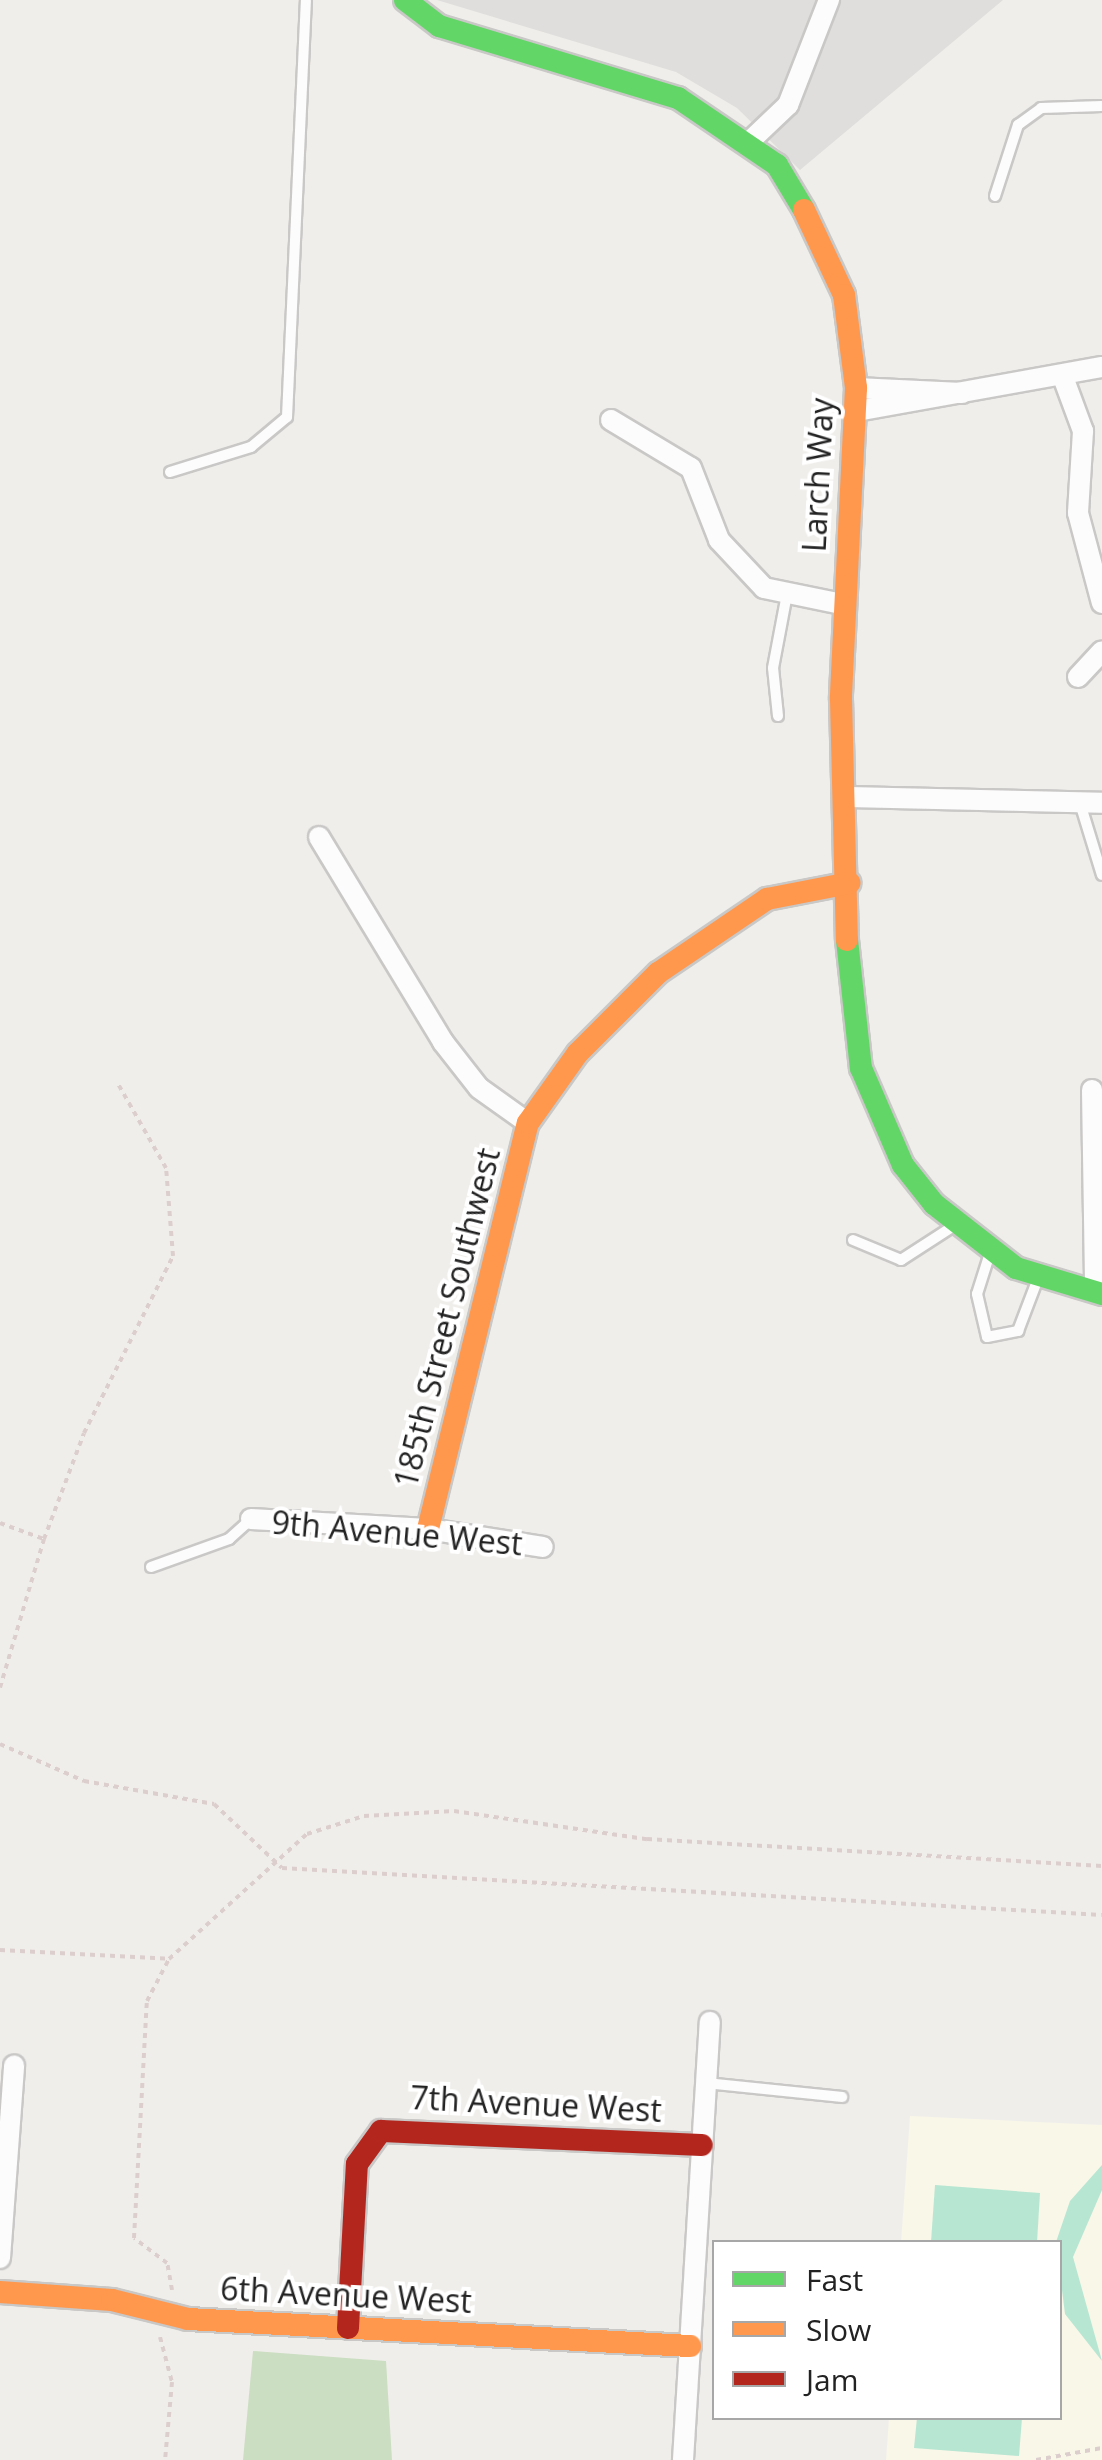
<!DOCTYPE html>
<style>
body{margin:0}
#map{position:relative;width:1102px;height:2460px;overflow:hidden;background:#f0eeeb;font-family:"Open Sans",sans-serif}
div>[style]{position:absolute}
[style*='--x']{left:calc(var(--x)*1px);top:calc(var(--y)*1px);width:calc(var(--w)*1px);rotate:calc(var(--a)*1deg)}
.residential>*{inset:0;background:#dfdedc}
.education>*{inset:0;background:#f8f7e8}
.forest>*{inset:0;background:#cbdec1}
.pitch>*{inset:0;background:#b7e6d2}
.path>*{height:4px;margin-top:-2px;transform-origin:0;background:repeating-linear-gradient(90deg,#dccecd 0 5px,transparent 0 10px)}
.roads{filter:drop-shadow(2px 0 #c9c8c7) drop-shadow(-2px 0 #c9c8c7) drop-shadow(0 2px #c9c8c7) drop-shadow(0 -2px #c9c8c7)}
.lane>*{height:10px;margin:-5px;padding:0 5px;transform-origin:5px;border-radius:5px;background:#fdfcfc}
.street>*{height:20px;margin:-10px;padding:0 10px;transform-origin:10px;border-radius:10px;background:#fdfcfc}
.fast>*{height:22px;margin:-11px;padding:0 11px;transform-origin:11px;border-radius:11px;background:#63d668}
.slow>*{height:22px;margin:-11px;padding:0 11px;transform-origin:11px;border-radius:11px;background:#ff974d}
.jam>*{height:22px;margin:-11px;padding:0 11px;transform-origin:11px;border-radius:11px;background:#b3261e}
span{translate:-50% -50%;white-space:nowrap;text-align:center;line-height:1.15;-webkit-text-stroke:8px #fff;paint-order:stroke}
.street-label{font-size:32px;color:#222}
.legend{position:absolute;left:712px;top:2240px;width:350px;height:180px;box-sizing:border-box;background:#fff;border:2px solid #a7a7a7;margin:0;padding:12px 18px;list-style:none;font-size:30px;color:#222}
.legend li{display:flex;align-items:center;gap:20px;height:50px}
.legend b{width:50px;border:2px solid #a7a7a7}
</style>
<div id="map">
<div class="residential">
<i style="clip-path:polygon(437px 0,1003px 0,800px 170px,737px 108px,676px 72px)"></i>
</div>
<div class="education">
<i style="clip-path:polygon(910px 2116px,1102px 2125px,1102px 2460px,886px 2460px,889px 2418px,1060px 2418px,1060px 2242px,901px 2242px)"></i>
</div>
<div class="forest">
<i style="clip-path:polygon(253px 2351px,386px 2361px,392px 2460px,243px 2460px)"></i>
</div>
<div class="pitch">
<i style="clip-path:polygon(1102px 2165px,1102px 2190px,1073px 2257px,1102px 2361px,1065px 2314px,1056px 2242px,1070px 2201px)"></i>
<i style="clip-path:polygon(935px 2185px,1040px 2193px,1037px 2242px,931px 2242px)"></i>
<i style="clip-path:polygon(917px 2418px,1022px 2418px,1019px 2456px,914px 2448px)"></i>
</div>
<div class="path">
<i style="--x:0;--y:1523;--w:47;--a:20"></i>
<i style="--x:44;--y:1539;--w:155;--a:106.5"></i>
<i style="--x:44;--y:1539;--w:113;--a:-69.3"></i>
<i style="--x:84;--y:1433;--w:198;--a:-63.3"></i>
<i style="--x:173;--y:1256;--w:88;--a:-94.5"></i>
<i style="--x:166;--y:1168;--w:97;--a:-119.7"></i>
<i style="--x:0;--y:1744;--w:92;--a:23.8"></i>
<i style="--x:84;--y:1781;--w:132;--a:10"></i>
<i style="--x:214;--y:1804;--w:93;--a:43.3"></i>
<i style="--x:282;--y:1868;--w:821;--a:3.28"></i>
<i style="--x:0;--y:1950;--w:169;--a:3"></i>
<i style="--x:172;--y:2290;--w:27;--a:-100"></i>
<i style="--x:167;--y:2263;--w:41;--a:-142.9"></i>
<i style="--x:134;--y:2238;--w:237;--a:-86.9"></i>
<i style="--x:147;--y:2001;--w:47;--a:-62.4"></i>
<i style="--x:169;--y:1959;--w:186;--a:-42.2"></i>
<i style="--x:307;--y:1834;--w:60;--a:-17.5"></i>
<i style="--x:364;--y:1816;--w:90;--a:-3.2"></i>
<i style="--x:454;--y:1811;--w:195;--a:8.3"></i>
<i style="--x:647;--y:1839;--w:456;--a:3.4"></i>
<i style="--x:160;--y:2337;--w:47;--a:75.1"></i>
<i style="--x:172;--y:2382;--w:78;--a:95.1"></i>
<i style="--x:1036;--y:2460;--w:67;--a:-10.3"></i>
</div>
<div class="roads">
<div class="lane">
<i style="--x:995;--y:196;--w:75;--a:-72.1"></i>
<i style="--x:1018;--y:125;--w:29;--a:-36"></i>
<i style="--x:1041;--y:108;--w:61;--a:-1.9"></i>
<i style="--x:170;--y:472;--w:85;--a:-17.2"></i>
<i style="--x:251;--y:447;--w:47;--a:-39.8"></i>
<i style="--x:287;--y:417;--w:417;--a:-87.4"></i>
<i style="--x:778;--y:716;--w:48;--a:-95.9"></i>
<i style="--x:773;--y:668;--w:75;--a:-79.3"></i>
<i style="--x:1080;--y:803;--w:75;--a:73"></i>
<i style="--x:853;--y:1240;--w:52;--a:22.6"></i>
<i style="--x:901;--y:1260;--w:64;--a:-32.9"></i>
<i style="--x:990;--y:1253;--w:43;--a:107.6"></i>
<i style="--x:977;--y:1294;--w:44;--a:76.9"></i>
<i style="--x:987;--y:1337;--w:32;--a:-11"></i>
<i style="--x:1018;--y:1331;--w:53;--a:-69.2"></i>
<i style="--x:151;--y:1567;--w:83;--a:-19.7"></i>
<i style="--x:229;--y:1539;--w:30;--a:-42"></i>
<i style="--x:706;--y:2083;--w:137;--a:5.9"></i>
</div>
<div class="street">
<i style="--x:749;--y:142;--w:54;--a:-43.5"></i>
<i style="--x:788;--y:105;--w:113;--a:-68.7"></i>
<i style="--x:1063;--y:377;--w:58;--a:69.7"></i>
<i style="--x:1083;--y:431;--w:82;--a:93.5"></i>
<i style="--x:1078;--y:513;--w:93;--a:75.1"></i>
<i style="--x:856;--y:388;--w:106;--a:2.7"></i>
<i style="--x:857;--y:411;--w:249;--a:-10.2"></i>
<i style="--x:611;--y:420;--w:93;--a:31"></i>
<i style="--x:691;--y:468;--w:77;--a:68.7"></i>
<i style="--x:719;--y:540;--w:66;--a:46.8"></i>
<i style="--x:764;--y:588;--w:80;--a:11.6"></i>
<i style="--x:1078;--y:677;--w:35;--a:-47"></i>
<i style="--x:847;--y:797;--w:255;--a:1.3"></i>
<i style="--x:319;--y:837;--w:240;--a:58.8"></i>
<i style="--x:443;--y:1042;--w:58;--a:52"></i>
<i style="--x:479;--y:1088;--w:60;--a:35.5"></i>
<i style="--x:1092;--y:1090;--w:202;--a:89.1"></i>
<i style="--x:251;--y:1519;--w:177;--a:3.2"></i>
<i style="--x:428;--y:1529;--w:116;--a:8.9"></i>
<i style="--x:0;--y:2258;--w:193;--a:-85.8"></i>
<i style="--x:683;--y:2460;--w:439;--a:-86.5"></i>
</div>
<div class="fast">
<i style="--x:405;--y:0;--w:43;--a:37.4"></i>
<i style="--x:439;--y:26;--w:250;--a:16.8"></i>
<i style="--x:678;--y:98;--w:120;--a:34.1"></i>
<i style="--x:777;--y:165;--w:52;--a:59"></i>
<i style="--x:847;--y:940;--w:129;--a:83.8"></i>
<i style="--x:861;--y:1068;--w:106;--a:66.6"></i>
<i style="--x:903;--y:1165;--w:50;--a:51.5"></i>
<i style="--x:934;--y:1204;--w:104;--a:38"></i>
<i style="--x:1016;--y:1268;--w:90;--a:16.8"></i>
</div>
<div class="slow">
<i style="--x:804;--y:210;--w:94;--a:64.8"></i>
<i style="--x:844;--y:295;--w:94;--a:82.6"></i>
<i style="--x:856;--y:388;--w:311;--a:92.8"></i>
<i style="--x:841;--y:699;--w:241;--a:88.6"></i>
<i style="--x:428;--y:1529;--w:418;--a:-76.2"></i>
<i style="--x:528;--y:1123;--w:86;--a:-54.5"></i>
<i style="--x:578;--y:1053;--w:113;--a:-45"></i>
<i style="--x:658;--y:973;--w:132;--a:-34.2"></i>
<i style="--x:767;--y:899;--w:84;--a:-11"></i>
<i style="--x:0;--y:2292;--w:112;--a:4.1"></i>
<i style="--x:112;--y:2300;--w:78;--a:14"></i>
<i style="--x:188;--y:2319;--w:503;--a:3.08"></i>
</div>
<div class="jam">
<i style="--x:348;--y:2328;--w:164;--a:-86.9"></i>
<i style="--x:357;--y:2164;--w:41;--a:-54"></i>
<i style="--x:381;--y:2131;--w:321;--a:2.5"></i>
</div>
</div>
<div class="street-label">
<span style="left:818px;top:475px;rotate:-87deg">Larch Way</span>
<span style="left:447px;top:1318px;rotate:-76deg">185th Street Southwest</span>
<span style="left:397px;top:1533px;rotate:5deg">9th Avenue West</span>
<span style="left:536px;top:2104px;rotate:3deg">7th Avenue West</span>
<span style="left:346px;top:2295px;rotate:3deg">6th Avenue West</span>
</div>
<ul class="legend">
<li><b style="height:12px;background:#63d668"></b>Fast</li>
<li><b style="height:12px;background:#ff974d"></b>Slow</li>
<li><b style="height:12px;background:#b3261e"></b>Jam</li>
</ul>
</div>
